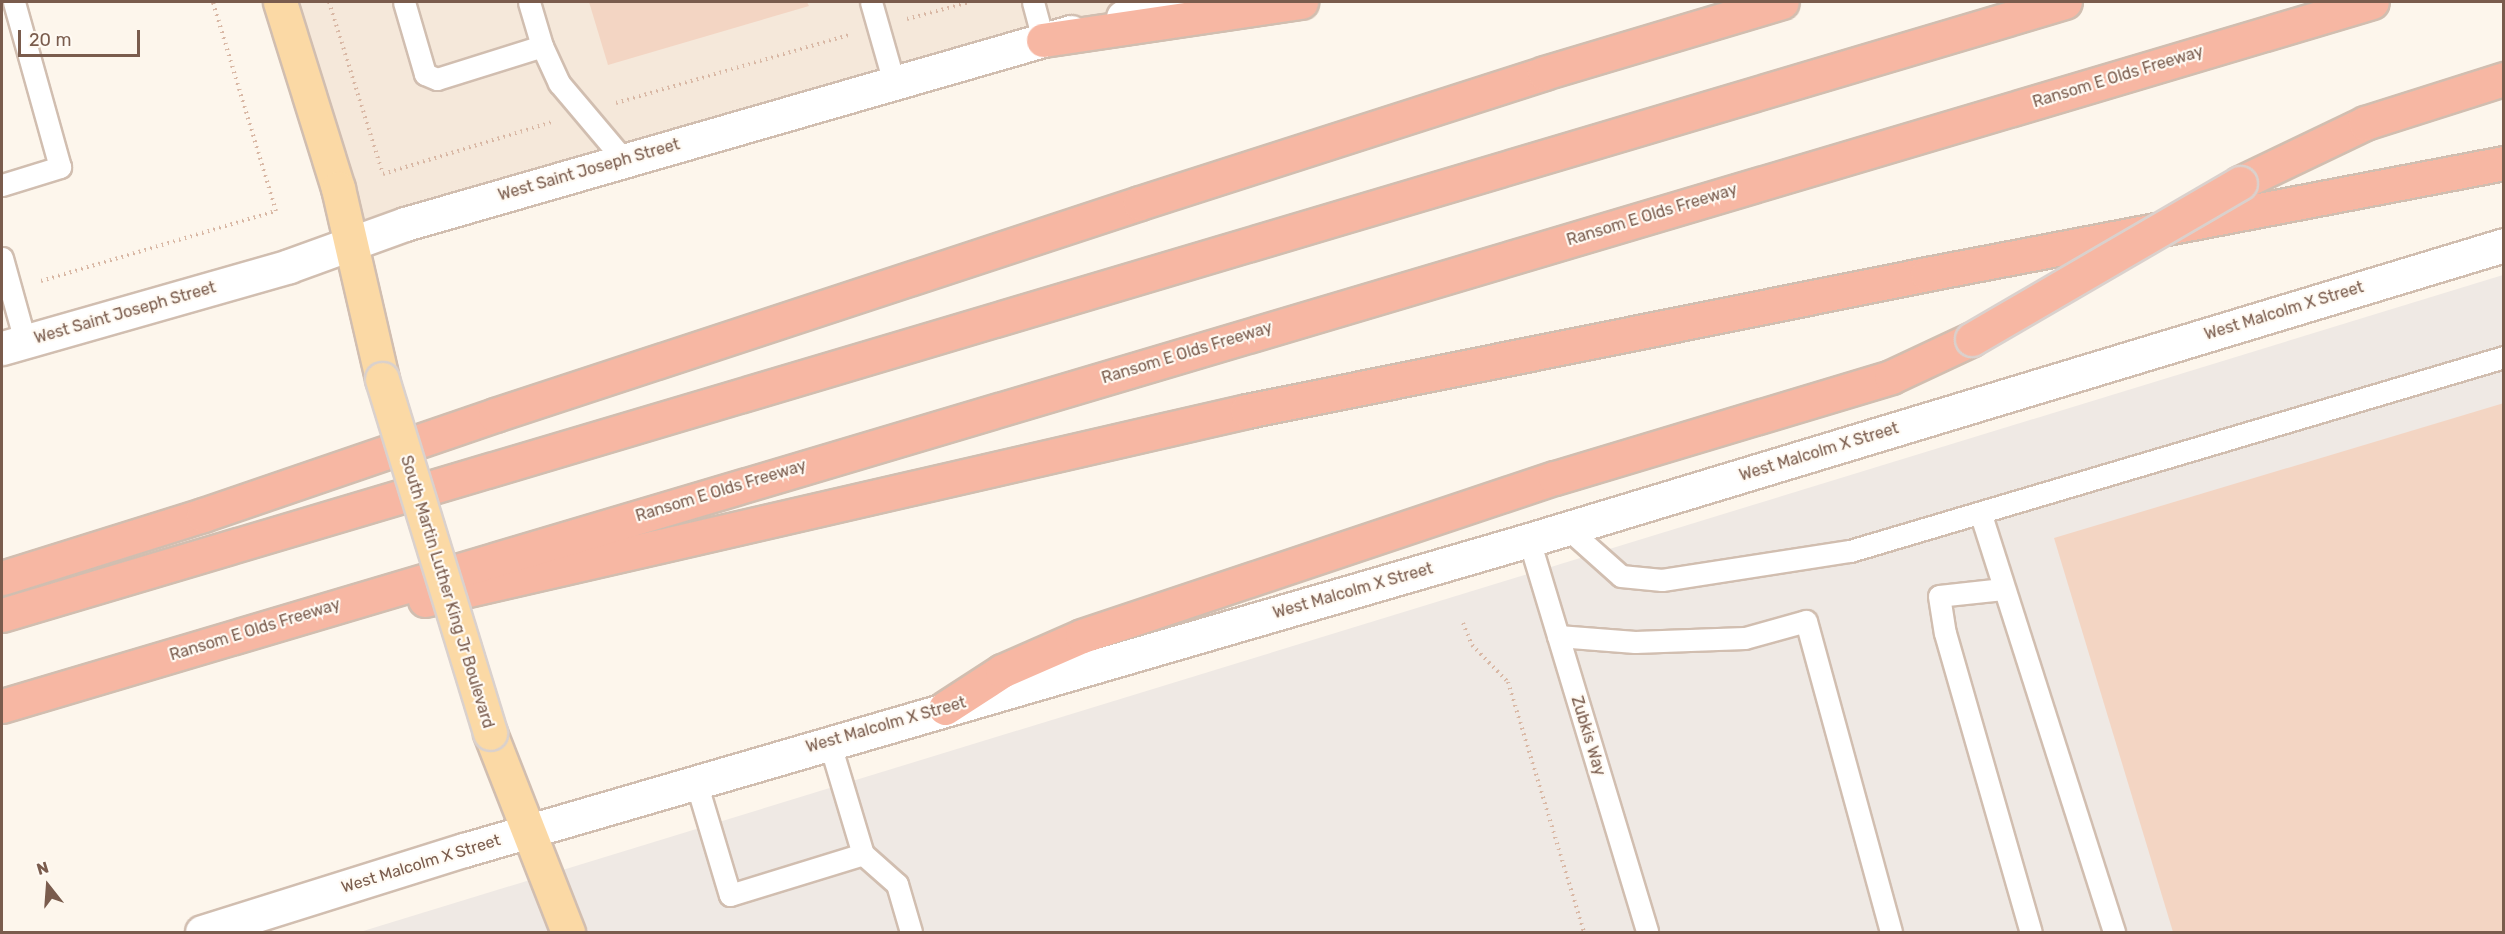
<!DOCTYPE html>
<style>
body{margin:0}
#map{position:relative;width:2505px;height:934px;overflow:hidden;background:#fdf6ec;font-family:Rubik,sans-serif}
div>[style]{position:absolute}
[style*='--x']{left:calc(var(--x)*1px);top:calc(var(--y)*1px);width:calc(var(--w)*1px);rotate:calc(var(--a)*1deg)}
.residential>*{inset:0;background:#f5e8da}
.industrial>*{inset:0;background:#efe9e4}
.building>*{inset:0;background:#f3d5c3}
.path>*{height:4px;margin-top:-2px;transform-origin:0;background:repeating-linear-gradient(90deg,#d9b8a5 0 1.5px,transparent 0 6px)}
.roads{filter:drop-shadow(2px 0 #d1beb0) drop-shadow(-2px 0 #d1beb0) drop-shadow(0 2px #d1beb0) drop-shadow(0 -2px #d1beb0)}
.service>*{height:21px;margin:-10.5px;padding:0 10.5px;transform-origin:10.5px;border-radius:10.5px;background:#fff}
.secondary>*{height:33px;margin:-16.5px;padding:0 16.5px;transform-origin:16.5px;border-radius:16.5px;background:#fff}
.primary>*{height:33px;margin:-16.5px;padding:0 16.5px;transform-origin:16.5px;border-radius:16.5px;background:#fbd9a5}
.motorway>*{height:33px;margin:-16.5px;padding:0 16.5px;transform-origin:16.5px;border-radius:16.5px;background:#f7b7a3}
.bridges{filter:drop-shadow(2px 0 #dad1cd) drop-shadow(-2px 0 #dad1cd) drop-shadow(0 2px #dad1cd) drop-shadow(0 -2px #dad1cd)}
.primary-bridge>*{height:33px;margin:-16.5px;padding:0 16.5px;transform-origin:16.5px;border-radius:16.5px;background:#fbd9a5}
.motorway-bridge>*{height:33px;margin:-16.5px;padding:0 16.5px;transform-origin:16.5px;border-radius:16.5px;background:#f7b7a3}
span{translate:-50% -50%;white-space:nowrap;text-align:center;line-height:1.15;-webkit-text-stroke:4.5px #fffaf3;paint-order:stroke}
.street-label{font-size:16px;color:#7a5c4d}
.frame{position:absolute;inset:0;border:3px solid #7a5c4d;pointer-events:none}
.north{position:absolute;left:18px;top:856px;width:60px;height:60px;-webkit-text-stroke:4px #fffaf3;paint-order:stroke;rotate:343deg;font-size:16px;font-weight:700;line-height:24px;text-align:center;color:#7a5c4d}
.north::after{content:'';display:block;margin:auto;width:21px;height:27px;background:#7a5c4d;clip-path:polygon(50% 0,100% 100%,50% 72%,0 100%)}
.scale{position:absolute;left:18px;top:30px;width:122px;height:27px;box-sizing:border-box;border:3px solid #7a5c4d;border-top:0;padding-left:8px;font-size:18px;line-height:21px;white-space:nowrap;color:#7a5c4d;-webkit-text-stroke:4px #fffaf3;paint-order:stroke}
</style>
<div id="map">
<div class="residential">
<i style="clip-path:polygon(280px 2px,1143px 2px,349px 244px)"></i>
</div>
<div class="industrial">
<i style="clip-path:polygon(2503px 275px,2503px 932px,360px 932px)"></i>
</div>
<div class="building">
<i style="clip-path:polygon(589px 2px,807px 2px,809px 6px,608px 65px)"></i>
<i style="clip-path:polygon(2504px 403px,2504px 932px,2173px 932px,2054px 538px)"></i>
</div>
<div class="path">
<i style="--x:329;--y:2;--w:180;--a:72.6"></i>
<i style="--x:383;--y:174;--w:177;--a:-17.1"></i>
<i style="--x:907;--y:19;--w:65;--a:-15.1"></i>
<i style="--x:616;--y:103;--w:242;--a:-16.3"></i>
<i style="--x:41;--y:281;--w:245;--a:-16.6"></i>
<i style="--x:276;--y:211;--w:218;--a:-106.8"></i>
<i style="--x:1463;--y:623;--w:24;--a:68"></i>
<i style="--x:1472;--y:645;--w:52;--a:45.8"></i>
<i style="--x:1508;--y:682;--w:261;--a:73.1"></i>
</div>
<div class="roads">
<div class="service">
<i style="--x:404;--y:2;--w:75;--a:73.7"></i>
<i style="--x:425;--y:74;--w:13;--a:23"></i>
<i style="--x:437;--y:79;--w:110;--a:-17.4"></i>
<i style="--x:542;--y:46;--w:46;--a:-106.5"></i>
<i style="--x:871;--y:2;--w:84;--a:74.1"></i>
<i style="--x:1033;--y:2;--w:39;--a:75"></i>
<i style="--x:542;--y:46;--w:41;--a:65.3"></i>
<i style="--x:559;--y:83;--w:101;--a:49.8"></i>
<i style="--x:2;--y:185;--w:61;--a:-17.2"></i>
<i style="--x:60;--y:167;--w:171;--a:-105.6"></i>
<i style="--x:2;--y:258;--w:86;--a:74.5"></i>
<i style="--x:1981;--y:515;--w:438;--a:72.3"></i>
<i style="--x:1567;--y:528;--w:72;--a:41.6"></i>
<i style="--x:1621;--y:576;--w:41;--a:5.6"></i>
<i style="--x:1662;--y:580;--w:190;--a:-8.8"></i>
<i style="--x:1850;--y:551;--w:682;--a:-16.52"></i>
<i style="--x:1529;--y:540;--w:409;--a:73.2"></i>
<i style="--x:2003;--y:589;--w:64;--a:173.8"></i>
<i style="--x:1939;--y:596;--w:37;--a:81"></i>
<i style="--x:1945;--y:633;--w:311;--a:74"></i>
<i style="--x:1558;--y:636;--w:77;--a:4.5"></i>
<i style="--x:1635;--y:642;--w:110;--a:-2.1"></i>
<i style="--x:1745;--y:638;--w:63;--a:-15.6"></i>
<i style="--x:1806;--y:621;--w:322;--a:74.7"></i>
<i style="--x:829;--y:741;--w:118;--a:73.3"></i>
<i style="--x:863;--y:854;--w:45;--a:41.4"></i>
<i style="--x:897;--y:884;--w:50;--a:73.7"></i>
<i style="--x:696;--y:782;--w:118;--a:73.3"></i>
<i style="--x:730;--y:895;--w:139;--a:-17.1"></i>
</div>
<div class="secondary">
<i style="--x:1123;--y:17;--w:58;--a:-15"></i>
<i style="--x:2;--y:348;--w:298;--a:-15.9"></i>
<i style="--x:289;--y:266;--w:123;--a:-19.9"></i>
<i style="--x:405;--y:224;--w:693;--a:-16.08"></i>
<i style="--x:202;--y:932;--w:275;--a:-17.4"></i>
<i style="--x:464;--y:850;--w:1109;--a:-16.23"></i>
<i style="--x:1529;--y:540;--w:1019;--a:-16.83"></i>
</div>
<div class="primary">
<i style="--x:280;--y:2;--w:195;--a:72.7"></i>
<i style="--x:338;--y:188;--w:196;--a:77"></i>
<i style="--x:490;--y:733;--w:214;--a:68.6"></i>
</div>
<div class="motorway">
<i style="--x:1043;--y:40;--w:261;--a:-8.4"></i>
<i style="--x:2240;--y:183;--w:139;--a:-25.6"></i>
<i style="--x:2365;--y:123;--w:146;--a:-17.6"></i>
<i style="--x:2;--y:578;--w:211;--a:-17.4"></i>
<i style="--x:203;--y:515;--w:309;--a:-18.9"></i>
<i style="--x:495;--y:415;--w:679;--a:-18.19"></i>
<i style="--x:1140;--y:203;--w:424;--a:-17.8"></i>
<i style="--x:1544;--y:73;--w:248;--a:-16.6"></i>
<i style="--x:425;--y:600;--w:843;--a:-12.95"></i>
<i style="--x:1247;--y:411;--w:694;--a:-11.39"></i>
<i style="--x:1927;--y:274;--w:588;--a:-10.89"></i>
<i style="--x:2;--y:615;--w:2152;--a:-16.55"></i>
<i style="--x:2;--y:706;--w:2472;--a:-16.54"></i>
<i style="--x:945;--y:708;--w:68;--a:-33"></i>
<i style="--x:1002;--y:671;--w:87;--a:-23.6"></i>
<i style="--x:1082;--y:636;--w:499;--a:-18.5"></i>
<i style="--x:1555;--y:478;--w:351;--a:-16.7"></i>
<i style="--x:1891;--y:377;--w:89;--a:-25.1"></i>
</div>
</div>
<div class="bridges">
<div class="primary-bridge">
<i style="--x:382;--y:379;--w:370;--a:73"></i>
</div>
<div class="motorway-bridge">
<i style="--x:1972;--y:339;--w:310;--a:-30.2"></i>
</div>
</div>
<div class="street-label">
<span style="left:2118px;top:77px;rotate:-17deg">Ransom E Olds Freeway</span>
<span style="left:589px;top:170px;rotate:-16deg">West Saint Joseph Street</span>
<span style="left:1652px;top:215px;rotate:-17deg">Ransom E Olds Freeway</span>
<span style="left:2284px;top:311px;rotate:-17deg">West Malcolm X Street</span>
<span style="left:125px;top:313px;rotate:-16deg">West Saint Joseph Street</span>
<span style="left:1187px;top:353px;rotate:-17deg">Ransom E Olds Freeway</span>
<span style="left:1819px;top:452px;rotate:-17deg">West Malcolm X Street</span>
<span style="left:721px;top:491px;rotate:-17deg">Ransom E Olds Freeway</span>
<span style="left:1353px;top:591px;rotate:-16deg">West Malcolm X Street</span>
<span style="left:447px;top:592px;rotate:73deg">South Martin Luther King Jr Boulevard</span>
<span style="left:255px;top:630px;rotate:-17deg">Ransom E Olds Freeway</span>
<span style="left:886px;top:725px;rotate:-16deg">West Malcolm X Street</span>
<span style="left:1588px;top:736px;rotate:73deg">Zubkis Way</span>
<span style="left:421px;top:864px;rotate:-17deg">West Malcolm X Street</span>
</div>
<div class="frame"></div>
<div class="north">N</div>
<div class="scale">20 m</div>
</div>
